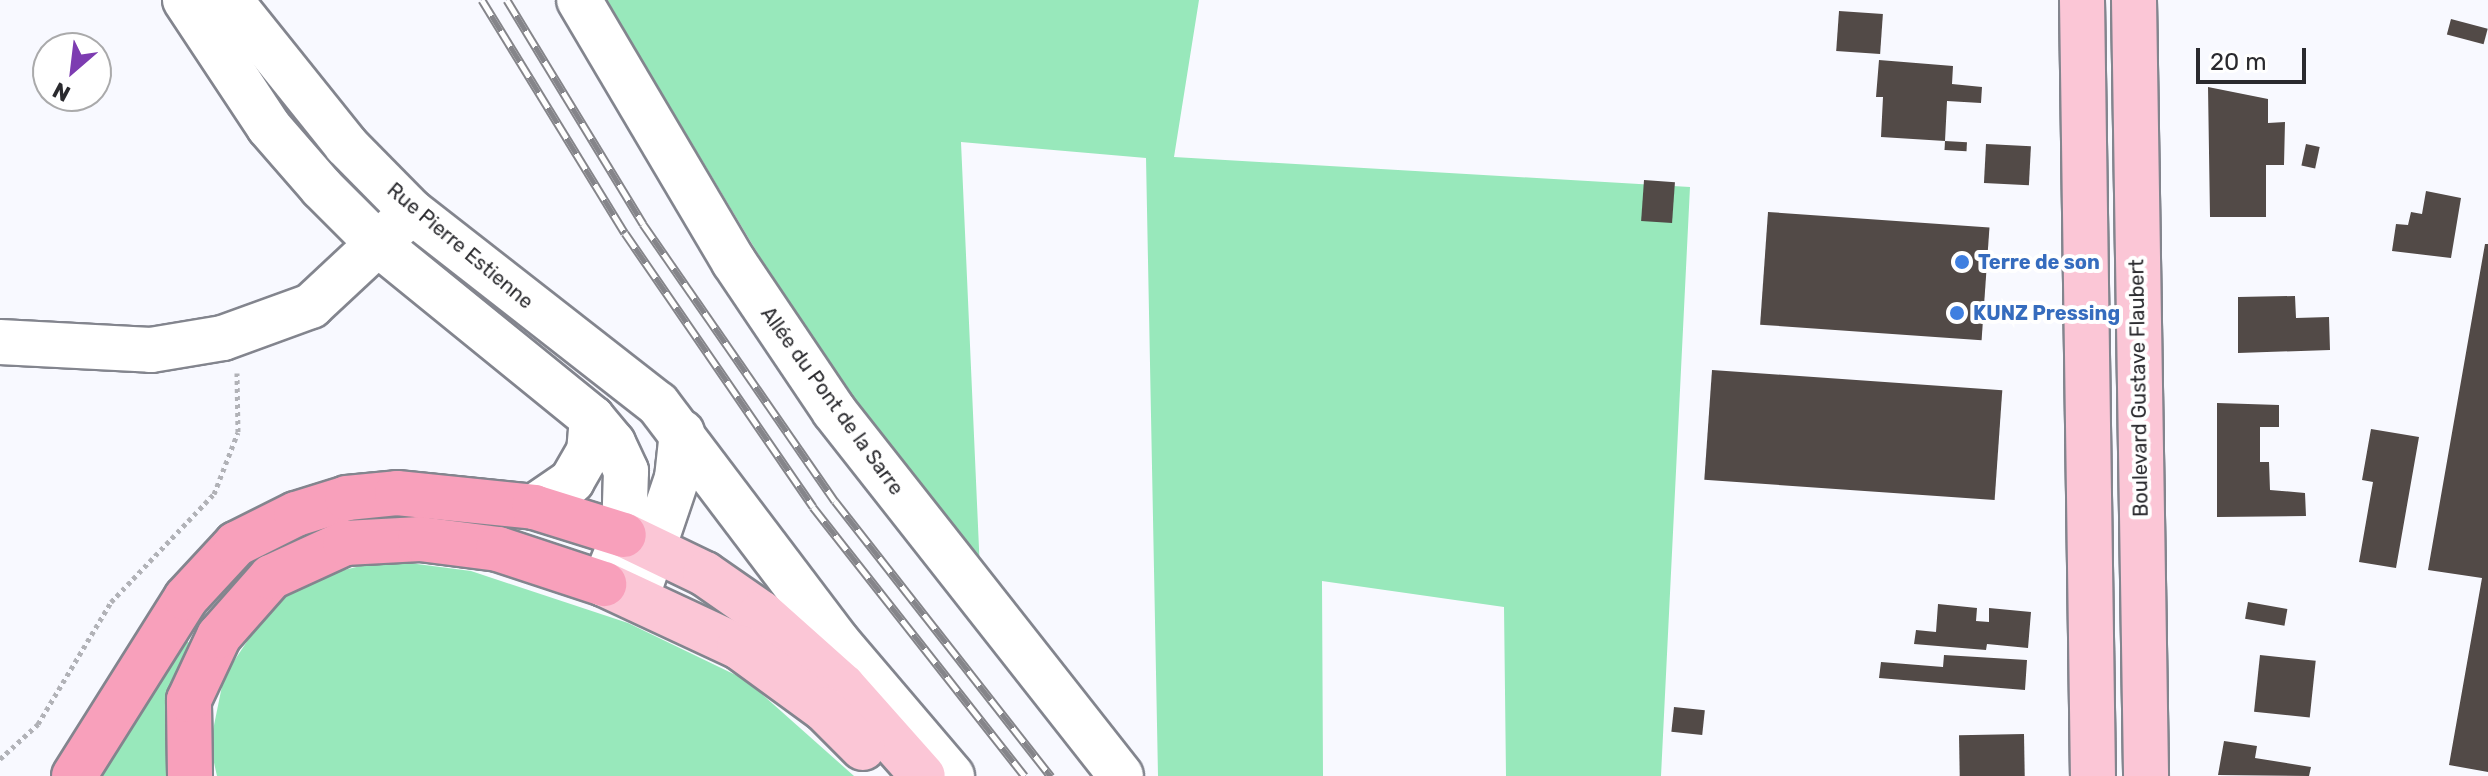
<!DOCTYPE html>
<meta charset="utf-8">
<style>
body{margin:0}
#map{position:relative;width:2488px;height:776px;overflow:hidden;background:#f8f9ff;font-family:Rubik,sans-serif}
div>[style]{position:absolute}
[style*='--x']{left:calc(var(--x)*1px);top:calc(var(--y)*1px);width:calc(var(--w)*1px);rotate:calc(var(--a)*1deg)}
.green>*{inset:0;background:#98e8bb}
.building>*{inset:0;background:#524a47;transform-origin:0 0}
.path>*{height:5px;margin-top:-2.5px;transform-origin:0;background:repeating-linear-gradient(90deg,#b1b2b7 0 4px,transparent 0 8px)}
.roads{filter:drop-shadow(2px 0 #83858e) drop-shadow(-2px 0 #83858e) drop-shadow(0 2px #83858e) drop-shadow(0 -2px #83858e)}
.street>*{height:44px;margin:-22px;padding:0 22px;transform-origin:22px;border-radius:22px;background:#fff}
.primary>*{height:44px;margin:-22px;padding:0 22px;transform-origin:22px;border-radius:22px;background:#fbc6d6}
.highway>*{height:44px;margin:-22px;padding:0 22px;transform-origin:22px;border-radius:22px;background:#f8a0bb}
.rail>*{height:9px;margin-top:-4.5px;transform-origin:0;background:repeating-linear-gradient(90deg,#fff 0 18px,#85858a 0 36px);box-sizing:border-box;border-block:2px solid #85858a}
.dots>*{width:22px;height:22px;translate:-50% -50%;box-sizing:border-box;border:4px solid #fff;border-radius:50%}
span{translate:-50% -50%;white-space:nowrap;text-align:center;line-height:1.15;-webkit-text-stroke:8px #fff;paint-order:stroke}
.street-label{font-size:20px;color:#2a2a2e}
.shop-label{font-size:20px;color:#366cbe;font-weight:700}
.left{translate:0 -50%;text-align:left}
.north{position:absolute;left:32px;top:32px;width:80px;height:80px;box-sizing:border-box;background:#fff;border:2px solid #aaaaab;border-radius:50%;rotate:208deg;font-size:22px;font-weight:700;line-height:32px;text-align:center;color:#2a2a2e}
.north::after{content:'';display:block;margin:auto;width:28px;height:36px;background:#7d3cb1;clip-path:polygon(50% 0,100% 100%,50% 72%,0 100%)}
.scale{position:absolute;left:2196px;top:48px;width:110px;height:36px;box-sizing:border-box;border:4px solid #2a2a2e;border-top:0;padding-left:10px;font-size:24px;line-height:28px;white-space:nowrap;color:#2a2a2e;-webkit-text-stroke:6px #fff;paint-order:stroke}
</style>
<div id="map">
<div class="green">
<i style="clip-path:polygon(606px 0,1199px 0,1174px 157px,1690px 187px,1661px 776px,1506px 776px,1504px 607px,1322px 581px,1323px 776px,1158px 776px,1146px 158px,961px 142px,980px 571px,860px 424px)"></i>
<i style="clip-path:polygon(386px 560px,471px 571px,628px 623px,746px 680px,854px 776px,217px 776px,210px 745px,224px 676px,272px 604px,310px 578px)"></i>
<i style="clip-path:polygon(178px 635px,195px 647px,173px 776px,89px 776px)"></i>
</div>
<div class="building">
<i style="left:1839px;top:11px;width:44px;height:40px;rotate:4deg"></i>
<i style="left:2451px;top:19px;width:38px;height:16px;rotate:15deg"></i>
<i style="clip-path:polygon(1879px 60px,1953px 66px,1952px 84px,1982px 87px,1981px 103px,1947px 101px,1945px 141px,1881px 137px,1883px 97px,1876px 97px)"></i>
<i style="clip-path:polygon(2208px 87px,2268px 99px,2268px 123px,2285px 122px,2284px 165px,2266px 165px,2266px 217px,2210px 217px)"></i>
<i style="left:1945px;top:141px;width:22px;height:9px;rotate:3deg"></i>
<i style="left:1986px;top:144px;width:45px;height:39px;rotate:3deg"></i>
<i style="left:2306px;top:144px;width:14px;height:22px;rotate:12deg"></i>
<i style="left:1644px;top:180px;width:31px;height:41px;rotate:4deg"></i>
<i style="clip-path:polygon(2426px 191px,2461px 198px,2451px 258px,2392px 251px,2396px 224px,2408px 225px,2411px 212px,2422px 214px)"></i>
<i style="left:1768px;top:212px;width:222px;height:113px;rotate:4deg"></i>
<i style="clip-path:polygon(2485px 244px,2488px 244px,2488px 772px,2449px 765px,2482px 578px,2428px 570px)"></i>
<i style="clip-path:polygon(2295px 296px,2296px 318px,2329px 317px,2330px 350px,2238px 353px,2238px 297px)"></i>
<i style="left:1712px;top:370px;width:291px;height:110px;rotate:4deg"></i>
<i style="clip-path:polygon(2217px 403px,2279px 405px,2279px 427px,2260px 427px,2260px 462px,2269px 462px,2270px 490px,2305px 493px,2306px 516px,2217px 517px)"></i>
<i style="clip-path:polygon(2371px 429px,2419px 437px,2396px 568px,2359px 562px,2373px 482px,2362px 480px)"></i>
<i style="left:2248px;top:602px;width:40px;height:17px;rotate:10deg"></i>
<i style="clip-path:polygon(1938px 604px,1977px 608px,1976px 621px,1989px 622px,1989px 608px,2031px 612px,2028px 648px,1987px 644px,1986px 650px,1914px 644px,1916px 630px,1936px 632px)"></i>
<i style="clip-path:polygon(1944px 655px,2027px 660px,2025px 690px,1879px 678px,1881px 662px,1943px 667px)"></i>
<i style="left:2260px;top:655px;width:56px;height:57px;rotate:6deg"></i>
<i style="left:1674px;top:707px;width:31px;height:25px;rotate:6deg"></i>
<i style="left:2024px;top:734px;width:42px;height:65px;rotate:89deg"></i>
<i style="clip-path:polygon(2224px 741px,2257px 746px,2255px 758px,2311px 767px,2309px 776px,2218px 775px)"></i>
</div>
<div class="path">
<i style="--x:0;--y:759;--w:52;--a:-42.6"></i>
<i style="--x:38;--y:724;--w:142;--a:-59.1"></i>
<i style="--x:111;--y:602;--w:149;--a:-46.4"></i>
<i style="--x:214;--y:494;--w:66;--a:-68.8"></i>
<i style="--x:238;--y:432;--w:59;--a:-91"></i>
</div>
<div class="roads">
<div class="street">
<i style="--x:185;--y:0;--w:152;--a:56.5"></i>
<i style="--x:269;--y:127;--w:81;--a:49"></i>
<i style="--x:322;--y:188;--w:79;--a:45"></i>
<i style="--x:378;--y:244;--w:276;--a:39.1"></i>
<i style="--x:592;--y:418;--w:33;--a:95"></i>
<i style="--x:589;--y:451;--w:34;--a:120"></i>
<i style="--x:572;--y:481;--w:46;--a:145.6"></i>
<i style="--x:230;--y:0;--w:186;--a:51.3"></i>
<i style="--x:346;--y:145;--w:94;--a:45.4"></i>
<i style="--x:412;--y:212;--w:312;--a:38"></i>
<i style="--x:658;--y:404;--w:298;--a:52.9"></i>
<i style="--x:838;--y:642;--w:176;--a:49.6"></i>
<i style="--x:579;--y:0;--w:304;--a:59.4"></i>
<i style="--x:734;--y:262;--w:179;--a:56.1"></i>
<i style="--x:834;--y:411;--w:464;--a:51.8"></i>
<i style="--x:0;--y:342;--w:151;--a:3"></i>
<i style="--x:151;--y:350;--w:73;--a:-9.5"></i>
<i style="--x:223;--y:338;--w:94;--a:-20"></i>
<i style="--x:311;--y:306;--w:120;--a:-43"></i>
<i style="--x:592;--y:418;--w:33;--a:50"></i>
<i style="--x:613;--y:443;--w:31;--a:65"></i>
<i style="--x:626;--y:471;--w:64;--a:91.8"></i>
<i style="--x:624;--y:535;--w:53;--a:112.2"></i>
<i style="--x:637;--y:596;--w:125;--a:-71.3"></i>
<i style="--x:677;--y:478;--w:46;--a:-83.8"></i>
</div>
<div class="primary">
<i style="--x:2082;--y:0;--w:776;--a:89.19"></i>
<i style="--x:2134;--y:0;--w:776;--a:89.11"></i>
<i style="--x:624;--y:535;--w:90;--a:25.7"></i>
<i style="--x:705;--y:574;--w:68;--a:34.9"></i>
<i style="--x:761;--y:613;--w:110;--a:41.7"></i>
<i style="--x:843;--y:686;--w:120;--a:48.4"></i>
<i style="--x:604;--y:584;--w:149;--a:25"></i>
<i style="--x:739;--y:647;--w:105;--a:36.1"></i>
<i style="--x:824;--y:709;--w:55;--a:45"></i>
</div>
<div class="highway">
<i style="--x:74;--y:776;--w:210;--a:-57.8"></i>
<i style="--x:186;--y:598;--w:74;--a:-47.2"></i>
<i style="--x:236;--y:544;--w:67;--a:-26.6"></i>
<i style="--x:296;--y:514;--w:53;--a:-17.4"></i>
<i style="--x:347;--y:498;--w:50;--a:-5.7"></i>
<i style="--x:397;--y:493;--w:138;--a:5.8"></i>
<i style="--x:534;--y:507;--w:94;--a:17.3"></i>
<i style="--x:190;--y:776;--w:76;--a:-90.8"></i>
<i style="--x:189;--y:700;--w:71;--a:-64.9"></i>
<i style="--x:219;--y:636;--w:79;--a:-48.6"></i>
<i style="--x:271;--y:577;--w:81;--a:-24.7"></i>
<i style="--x:345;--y:543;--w:75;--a:-3.1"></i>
<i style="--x:420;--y:539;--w:79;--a:7.3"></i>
<i style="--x:498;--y:549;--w:112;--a:18.3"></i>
</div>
</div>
<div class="rail">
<i style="--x:482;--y:0;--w:273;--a:58.5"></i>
<i style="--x:625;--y:233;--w:332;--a:55.5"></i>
<i style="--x:813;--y:507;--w:342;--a:51.8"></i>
<i style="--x:507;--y:0;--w:262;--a:58.7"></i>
<i style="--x:643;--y:224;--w:337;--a:55.3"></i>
<i style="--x:835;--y:501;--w:350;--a:51.9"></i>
</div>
<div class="dots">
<i style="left:1962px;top:262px;background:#3f7fe0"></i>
<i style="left:1957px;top:313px;background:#3f7fe0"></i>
</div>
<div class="street-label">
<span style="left:460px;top:246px;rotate:40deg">Rue Pierre Estienne</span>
<span style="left:2139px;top:388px;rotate:-91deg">Boulevard Gustave Flaubert</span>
<span style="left:832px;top:401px;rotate:54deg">Allée du Pont de la Sarre</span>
</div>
<div class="shop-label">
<span class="left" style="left:1978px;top:262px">Terre de son</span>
<span class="left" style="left:1973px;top:313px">KUNZ Pressing</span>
</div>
<div class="north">N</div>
<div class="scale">20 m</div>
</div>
